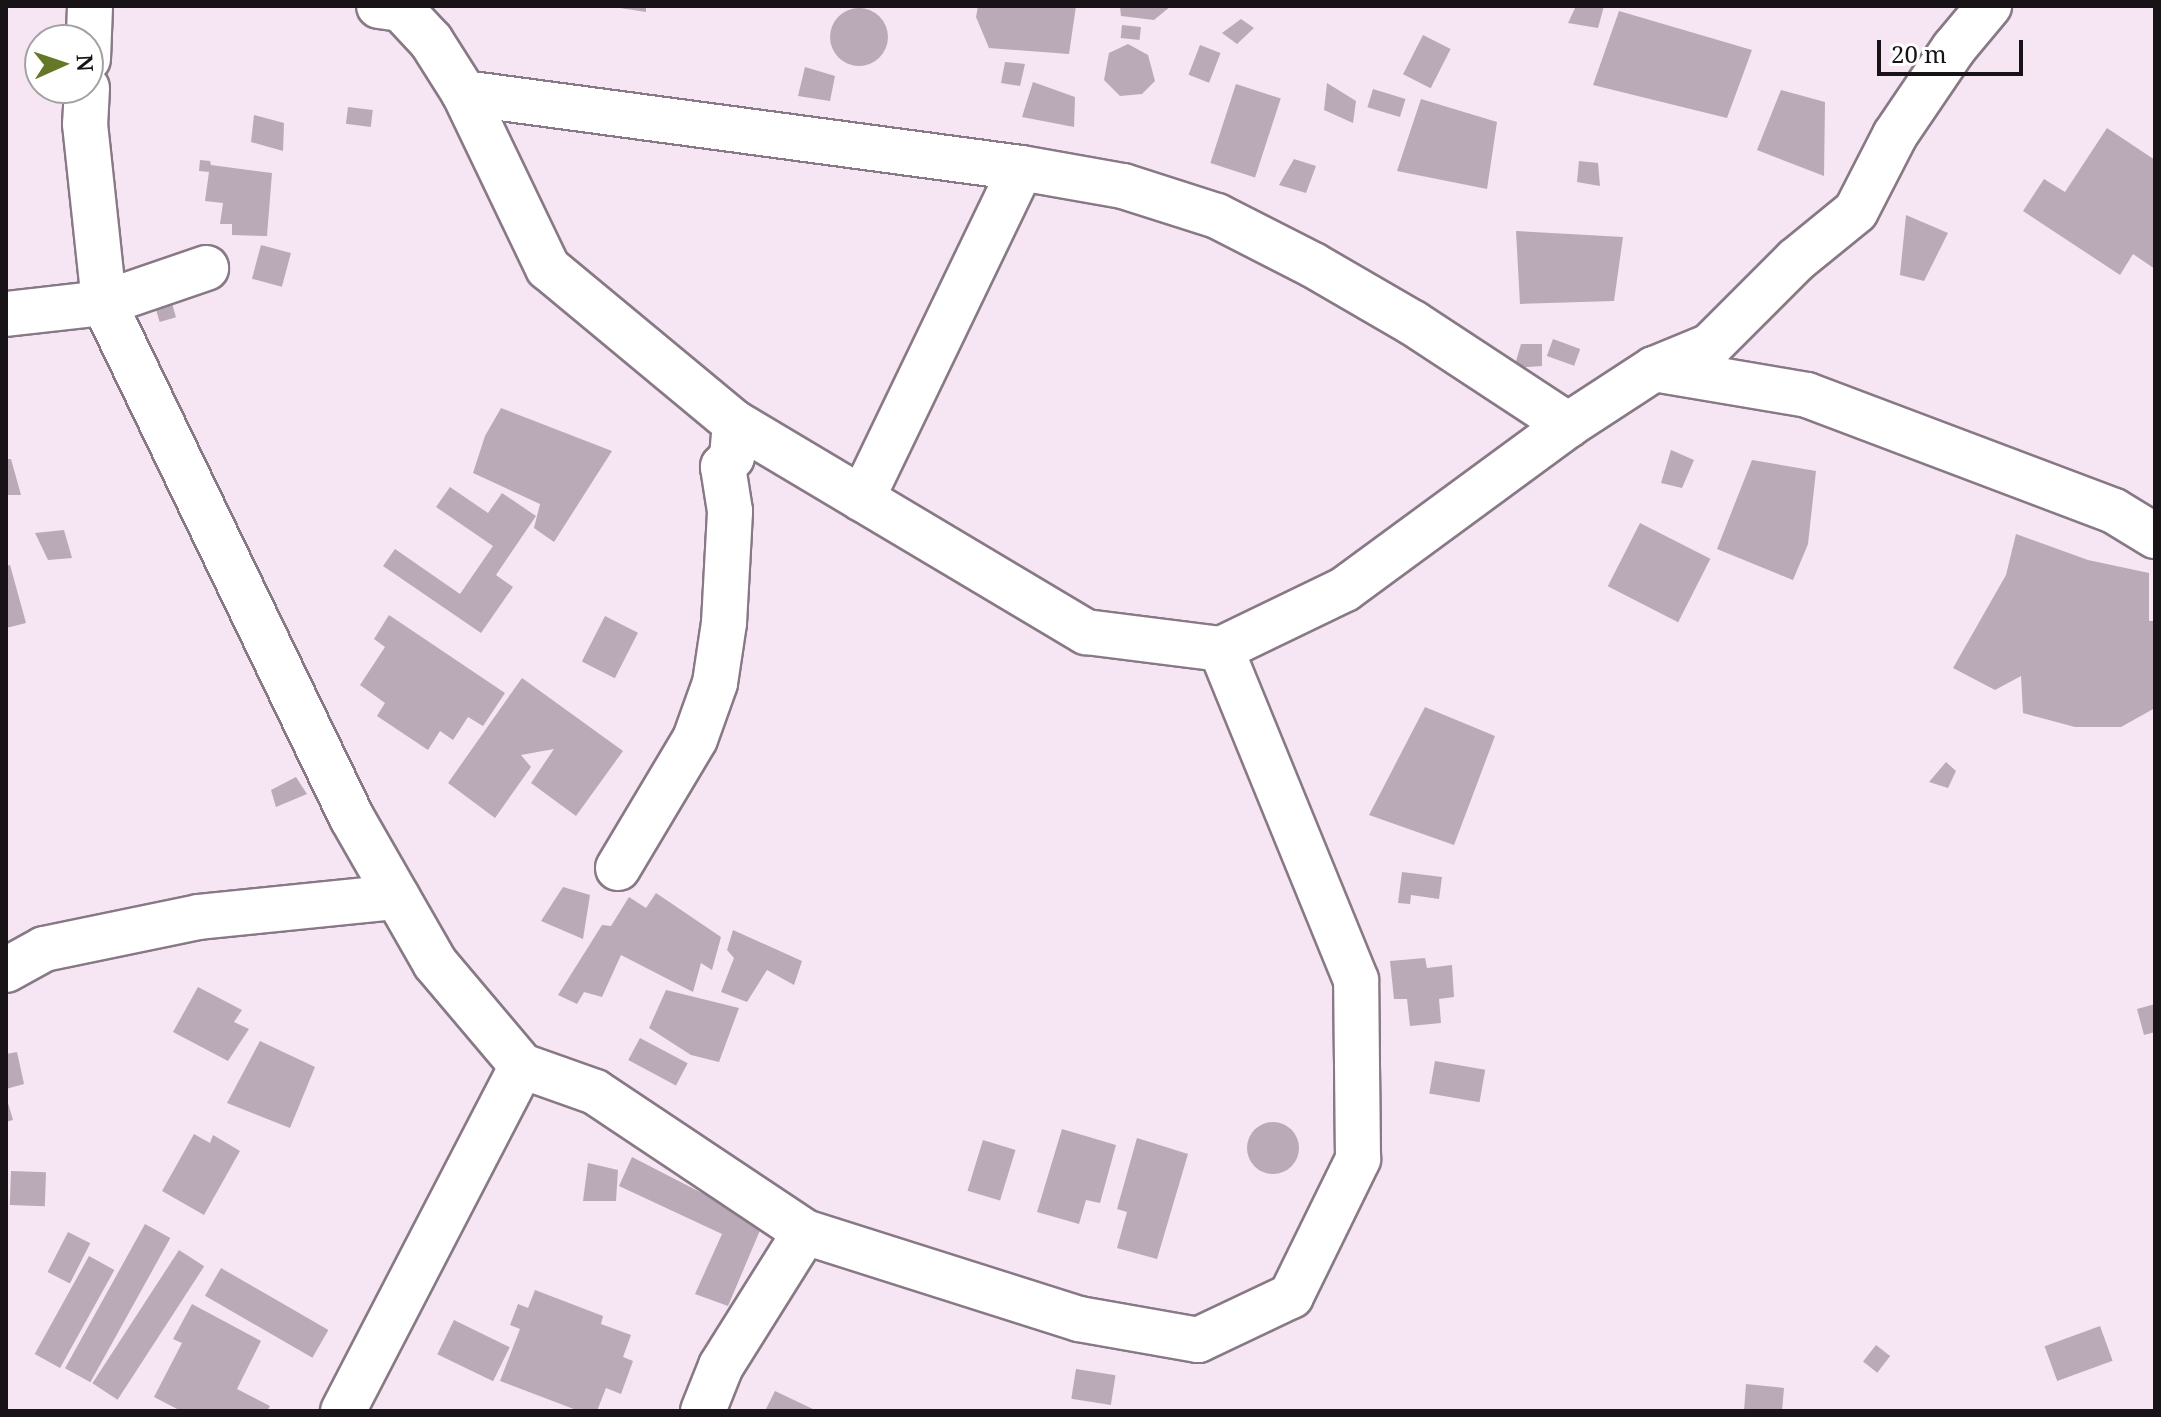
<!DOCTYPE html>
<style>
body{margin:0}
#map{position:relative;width:2161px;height:1417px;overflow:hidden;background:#f6e5f3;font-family:"Noto Serif",serif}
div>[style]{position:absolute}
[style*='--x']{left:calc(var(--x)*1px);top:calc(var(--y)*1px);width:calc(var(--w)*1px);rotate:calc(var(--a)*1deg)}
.building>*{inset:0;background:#baaab7;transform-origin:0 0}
.round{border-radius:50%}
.roads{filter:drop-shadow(2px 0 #887986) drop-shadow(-2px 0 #887986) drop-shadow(0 2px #887986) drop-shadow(0 -2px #887986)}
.minor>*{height:44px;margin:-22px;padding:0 22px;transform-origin:22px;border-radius:22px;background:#fff}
span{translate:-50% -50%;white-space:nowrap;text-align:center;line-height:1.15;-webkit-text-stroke:7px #fff;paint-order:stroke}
.frame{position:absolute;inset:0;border:8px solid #181317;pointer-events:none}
.north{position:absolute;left:24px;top:24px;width:80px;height:80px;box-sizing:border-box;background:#fff;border:2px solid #a3a1a2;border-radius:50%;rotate:87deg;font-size:22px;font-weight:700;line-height:32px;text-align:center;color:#181317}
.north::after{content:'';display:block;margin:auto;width:28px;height:36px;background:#647828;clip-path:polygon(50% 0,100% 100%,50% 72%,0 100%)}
.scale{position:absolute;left:1877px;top:40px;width:146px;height:36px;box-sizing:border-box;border:4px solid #181317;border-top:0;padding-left:10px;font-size:24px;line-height:28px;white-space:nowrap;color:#181317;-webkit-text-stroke:6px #fff;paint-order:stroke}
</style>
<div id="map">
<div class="building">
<i style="clip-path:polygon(620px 6px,646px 6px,646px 12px,620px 8px)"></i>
<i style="clip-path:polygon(978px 6px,1076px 6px,1069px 54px,989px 48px,976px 17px)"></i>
<i style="clip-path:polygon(1120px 6px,1171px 6px,1154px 20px,1121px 16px)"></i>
<i style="clip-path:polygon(1576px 6px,1604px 6px,1598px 28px,1568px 23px)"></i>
<i class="round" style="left:830px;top:8px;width:58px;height:58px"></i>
<i style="clip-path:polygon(1619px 11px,1752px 50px,1727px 118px,1593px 85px)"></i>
<i style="clip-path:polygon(1241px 19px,1254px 28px,1237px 44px,1222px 33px)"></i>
<i style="left:1122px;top:25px;width:19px;height:13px;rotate:6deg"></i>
<i style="left:1423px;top:35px;width:31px;height:44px;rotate:27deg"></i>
<i style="clip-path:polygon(1128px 44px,1148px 55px,1155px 81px,1142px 94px,1120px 96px,1104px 80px,1109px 53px)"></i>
<i style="left:1200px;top:45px;width:22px;height:32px;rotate:21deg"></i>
<i style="clip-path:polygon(1005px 62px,1025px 64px,1020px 86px,1001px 83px)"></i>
<i style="clip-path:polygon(805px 67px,835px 76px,830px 101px,798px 96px)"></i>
<i style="clip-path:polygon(1033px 82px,1075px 97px,1074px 127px,1022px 117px)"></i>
<i style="clip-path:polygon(1327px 83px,1356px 101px,1353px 123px,1324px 110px)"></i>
<i style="left:1236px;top:84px;width:47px;height:83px;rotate:18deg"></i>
<i style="left:1373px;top:89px;width:34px;height:19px;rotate:17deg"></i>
<i style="clip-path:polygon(1781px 90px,1825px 102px,1824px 176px,1757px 150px)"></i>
<i style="clip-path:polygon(1421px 99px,1497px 122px,1487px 189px,1397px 171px)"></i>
<i style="left:348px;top:107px;width:25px;height:17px;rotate:7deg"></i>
<i style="clip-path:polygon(254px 115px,284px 123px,283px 151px,251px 142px)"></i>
<i style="clip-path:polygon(2107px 128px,2155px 160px,2155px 269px,2133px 254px,2120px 275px,2023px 211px,2044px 179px,2065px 192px)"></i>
<i style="clip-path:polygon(1294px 159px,1316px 166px,1306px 193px,1279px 185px)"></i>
<i style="clip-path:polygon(200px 160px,210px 161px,211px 165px,272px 173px,267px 236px,232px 235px,232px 224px,220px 224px,223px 203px,205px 201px,209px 172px,199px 171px)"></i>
<i style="clip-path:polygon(1579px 161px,1598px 163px,1600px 186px,1577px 182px)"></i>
<i style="clip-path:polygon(1906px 215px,1948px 233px,1924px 281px,1900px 275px)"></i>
<i style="clip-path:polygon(1516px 231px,1623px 237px,1614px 301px,1520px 304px)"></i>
<i style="left:261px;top:245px;width:31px;height:35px;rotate:15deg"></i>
<i style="left:171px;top:300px;width:18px;height:17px;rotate:74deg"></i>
<i style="left:1553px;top:339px;width:29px;height:18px;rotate:20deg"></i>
<i style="clip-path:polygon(1521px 344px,1542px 344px,1542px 366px,1514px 368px)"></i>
<i style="clip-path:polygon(501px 408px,612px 451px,554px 542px,534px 528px,540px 504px,473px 473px,485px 436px)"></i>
<i style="clip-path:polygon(1671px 450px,1694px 460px,1682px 488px,1661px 483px)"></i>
<i style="clip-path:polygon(6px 459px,11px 459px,21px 495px,6px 495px)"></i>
<i style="clip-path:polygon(1752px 460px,1816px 471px,1808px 544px,1793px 580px,1717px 549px)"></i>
<i style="clip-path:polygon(450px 487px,488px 513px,502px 493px,536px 516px,496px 575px,513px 587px,481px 633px,383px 566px,395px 549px,460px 594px,493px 546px,436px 507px)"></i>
<i style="left:1640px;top:523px;width:79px;height:71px;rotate:27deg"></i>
<i style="clip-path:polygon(64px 530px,72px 558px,48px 560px,35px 533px)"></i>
<i style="clip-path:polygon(2016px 534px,2088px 560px,2149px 573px,2149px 621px,2155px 621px,2155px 708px,2121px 727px,2075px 727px,2023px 713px,2021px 676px,1995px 690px,1953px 668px,2006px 575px)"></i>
<i style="clip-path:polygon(10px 565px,26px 623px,6px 628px,6px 566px)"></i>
<i style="clip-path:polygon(389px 615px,505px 693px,483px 726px,468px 717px,453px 740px,440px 731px,428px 750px,377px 716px,385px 703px,360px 685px,385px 647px,374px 639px)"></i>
<i style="left:605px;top:616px;width:37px;height:51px;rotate:27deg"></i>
<i style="clip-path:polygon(522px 678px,623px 751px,576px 816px,531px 783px,554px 749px,521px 755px,531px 767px,495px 818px,448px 783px)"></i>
<i style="clip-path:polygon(1425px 707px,1495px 736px,1454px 845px,1369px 815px)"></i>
<i style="clip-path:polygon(1946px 762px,1956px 771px,1948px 788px,1929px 782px)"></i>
<i style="clip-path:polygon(296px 777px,307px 794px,276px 807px,271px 790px)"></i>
<i style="clip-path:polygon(1402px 872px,1442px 877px,1439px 899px,1411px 895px,1410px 904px,1398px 903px)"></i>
<i style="clip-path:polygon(563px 887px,590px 895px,583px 939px,541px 921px)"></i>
<i style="clip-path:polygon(656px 893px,721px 937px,712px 970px,701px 963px,693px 992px,621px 955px,602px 997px,584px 992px,577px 1004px,558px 995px,602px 925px,611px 926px,629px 897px,646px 908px)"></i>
<i style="clip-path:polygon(733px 930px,802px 961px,794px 985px,767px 970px,747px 1002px,721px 992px,734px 958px,727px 950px)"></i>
<i style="clip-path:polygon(1425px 958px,1427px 968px,1452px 965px,1454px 997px,1439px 999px,1441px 1023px,1410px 1026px,1407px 999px,1394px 999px,1390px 961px)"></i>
<i style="clip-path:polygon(198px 987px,242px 1010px,234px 1022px,249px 1029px,228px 1061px,173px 1032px)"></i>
<i style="clip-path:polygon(666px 990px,739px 1008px,719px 1062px,691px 1055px,649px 1028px)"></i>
<i style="clip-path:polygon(2155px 1004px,2155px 1032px,2144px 1035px,2137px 1009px)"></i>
<i style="left:640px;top:1038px;width:54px;height:25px;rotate:28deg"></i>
<i style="clip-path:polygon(260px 1041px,315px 1067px,290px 1128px,227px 1103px)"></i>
<i style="clip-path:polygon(17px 1052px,24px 1084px,6px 1089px,6px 1054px)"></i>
<i style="left:1435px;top:1061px;width:51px;height:33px;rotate:10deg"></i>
<i style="clip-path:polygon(6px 1096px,13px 1120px,6px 1122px)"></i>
<i class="round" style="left:1247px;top:1122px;width:52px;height:52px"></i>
<i style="clip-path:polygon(1062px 1129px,1116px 1145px,1100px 1203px,1086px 1200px,1079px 1224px,1037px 1212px)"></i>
<i style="clip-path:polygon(194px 1134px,210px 1143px,213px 1135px,240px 1151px,204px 1215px,162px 1191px)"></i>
<i style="clip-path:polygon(1137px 1138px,1188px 1154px,1157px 1259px,1117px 1248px,1127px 1212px,1117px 1209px)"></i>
<i style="left:983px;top:1140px;width:34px;height:53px;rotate:17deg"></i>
<i style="clip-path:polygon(632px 1157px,735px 1210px,764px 1221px,728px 1306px,695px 1294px,722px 1234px,619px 1186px)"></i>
<i style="clip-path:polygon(588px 1163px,618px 1170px,616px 1201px,583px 1201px)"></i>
<i style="left:11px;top:1171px;width:35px;height:34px;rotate:2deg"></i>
<i style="left:145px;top:1224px;width:29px;height:165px;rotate:29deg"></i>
<i style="left:68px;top:1232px;width:25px;height:45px;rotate:27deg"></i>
<i style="left:179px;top:1250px;width:30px;height:159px;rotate:33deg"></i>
<i style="left:89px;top:1256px;width:29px;height:112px;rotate:29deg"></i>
<i style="left:221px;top:1268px;width:124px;height:32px;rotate:30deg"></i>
<i style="clip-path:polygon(535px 1290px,603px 1316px,601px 1324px,631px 1335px,623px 1357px,633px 1361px,621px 1394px,606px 1388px,597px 1411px,579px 1411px,500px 1381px,520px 1329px,510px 1325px,518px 1304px,528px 1308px)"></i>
<i style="clip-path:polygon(192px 1304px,261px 1341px,237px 1389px,270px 1406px,267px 1411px,181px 1411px,154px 1397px,182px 1343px,173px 1339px)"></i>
<i style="left:454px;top:1320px;width:62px;height:38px;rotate:26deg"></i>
<i style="left:2100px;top:1326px;width:37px;height:59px;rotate:70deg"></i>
<i style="left:1876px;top:1345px;width:18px;height:21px;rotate:38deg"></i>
<i style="left:1076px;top:1369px;width:40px;height:30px;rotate:9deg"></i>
<i style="clip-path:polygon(1746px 1384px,1784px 1388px,1782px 1411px,1744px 1411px)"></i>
<i style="clip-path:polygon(775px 1391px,817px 1411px,765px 1411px)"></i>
</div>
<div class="roads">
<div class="minor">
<i style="--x:379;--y:6;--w:22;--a:8"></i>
<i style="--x:401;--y:9;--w:44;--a:46.8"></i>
<i style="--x:431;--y:41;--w:62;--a:57.6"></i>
<i style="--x:464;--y:93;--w:194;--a:64.4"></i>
<i style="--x:548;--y:268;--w:243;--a:39.7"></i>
<i style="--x:735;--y:423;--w:409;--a:30.8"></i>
<i style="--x:1086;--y:632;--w:136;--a:7.2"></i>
<i style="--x:1221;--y:649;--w:138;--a:-25.8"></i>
<i style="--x:1345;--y:589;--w:277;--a:-36.3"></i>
<i style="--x:1568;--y:425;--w:103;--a:-33.1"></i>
<i style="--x:1654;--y:369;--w:155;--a:9.6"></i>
<i style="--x:1807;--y:395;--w:328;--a:20.7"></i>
<i style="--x:2114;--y:511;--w:48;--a:31.4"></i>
<i style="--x:88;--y:59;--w:53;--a:-87.8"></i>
<i style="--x:87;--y:88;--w:36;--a:93"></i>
<i style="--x:85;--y:124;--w:180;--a:83.9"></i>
<i style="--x:104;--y:303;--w:572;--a:64.29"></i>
<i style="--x:352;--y:818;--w:167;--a:60.2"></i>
<i style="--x:435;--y:963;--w:135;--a:49.8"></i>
<i style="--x:522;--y:1066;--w:77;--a:19.6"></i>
<i style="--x:595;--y:1092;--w:252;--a:33.7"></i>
<i style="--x:805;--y:1232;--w:287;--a:17.6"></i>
<i style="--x:1079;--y:1319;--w:121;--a:10"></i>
<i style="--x:1198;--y:1340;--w:103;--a:-25.3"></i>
<i style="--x:1291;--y:1296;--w:153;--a:-63.9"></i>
<i style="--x:1358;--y:1159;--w:179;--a:-90.6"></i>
<i style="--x:1356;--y:980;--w:357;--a:-112.2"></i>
<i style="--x:464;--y:93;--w:562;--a:7.67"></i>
<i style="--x:1021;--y:168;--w:104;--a:10"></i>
<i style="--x:1123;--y:186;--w:99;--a:17.7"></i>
<i style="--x:1217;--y:216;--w:108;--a:27"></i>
<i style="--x:1313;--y:265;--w:116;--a:30.1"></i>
<i style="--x:1413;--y:323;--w:186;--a:33.3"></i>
<i style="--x:6;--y:314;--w:99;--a:-6.4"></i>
<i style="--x:104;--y:303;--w:108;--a:-18.9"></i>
<i style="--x:1654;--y:369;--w:61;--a:-22.3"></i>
<i style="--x:1710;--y:346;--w:122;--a:-45"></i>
<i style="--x:1796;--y:260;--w:77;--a:-39.2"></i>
<i style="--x:1856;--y:211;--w:85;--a:-62.8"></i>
<i style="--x:1895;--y:135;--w:105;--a:-55.9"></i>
<i style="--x:1954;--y:48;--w:55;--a:-50.2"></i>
<i style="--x:862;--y:499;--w:367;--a:-64.3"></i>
<i style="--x:618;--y:868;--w:150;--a:-59.2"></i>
<i style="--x:695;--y:739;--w:59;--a:-70.3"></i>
<i style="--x:715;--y:683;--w:61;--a:-81.5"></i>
<i style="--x:724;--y:623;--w:112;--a:-86.9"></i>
<i style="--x:730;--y:511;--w:45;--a:-99"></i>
<i style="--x:723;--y:467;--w:13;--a:-48"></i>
<i style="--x:732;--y:457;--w:34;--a:-85"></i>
<i style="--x:6;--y:970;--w:43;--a:-28.9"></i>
<i style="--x:44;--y:949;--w:158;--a:-11.7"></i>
<i style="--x:199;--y:917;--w:199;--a:-5.8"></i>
<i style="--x:343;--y:1411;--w:389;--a:-62.6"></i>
<i style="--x:703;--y:1411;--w:48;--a:-68.2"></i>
<i style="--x:721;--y:1366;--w:158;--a:-57.9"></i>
</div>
</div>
<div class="frame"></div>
<div class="north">N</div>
<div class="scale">20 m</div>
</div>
